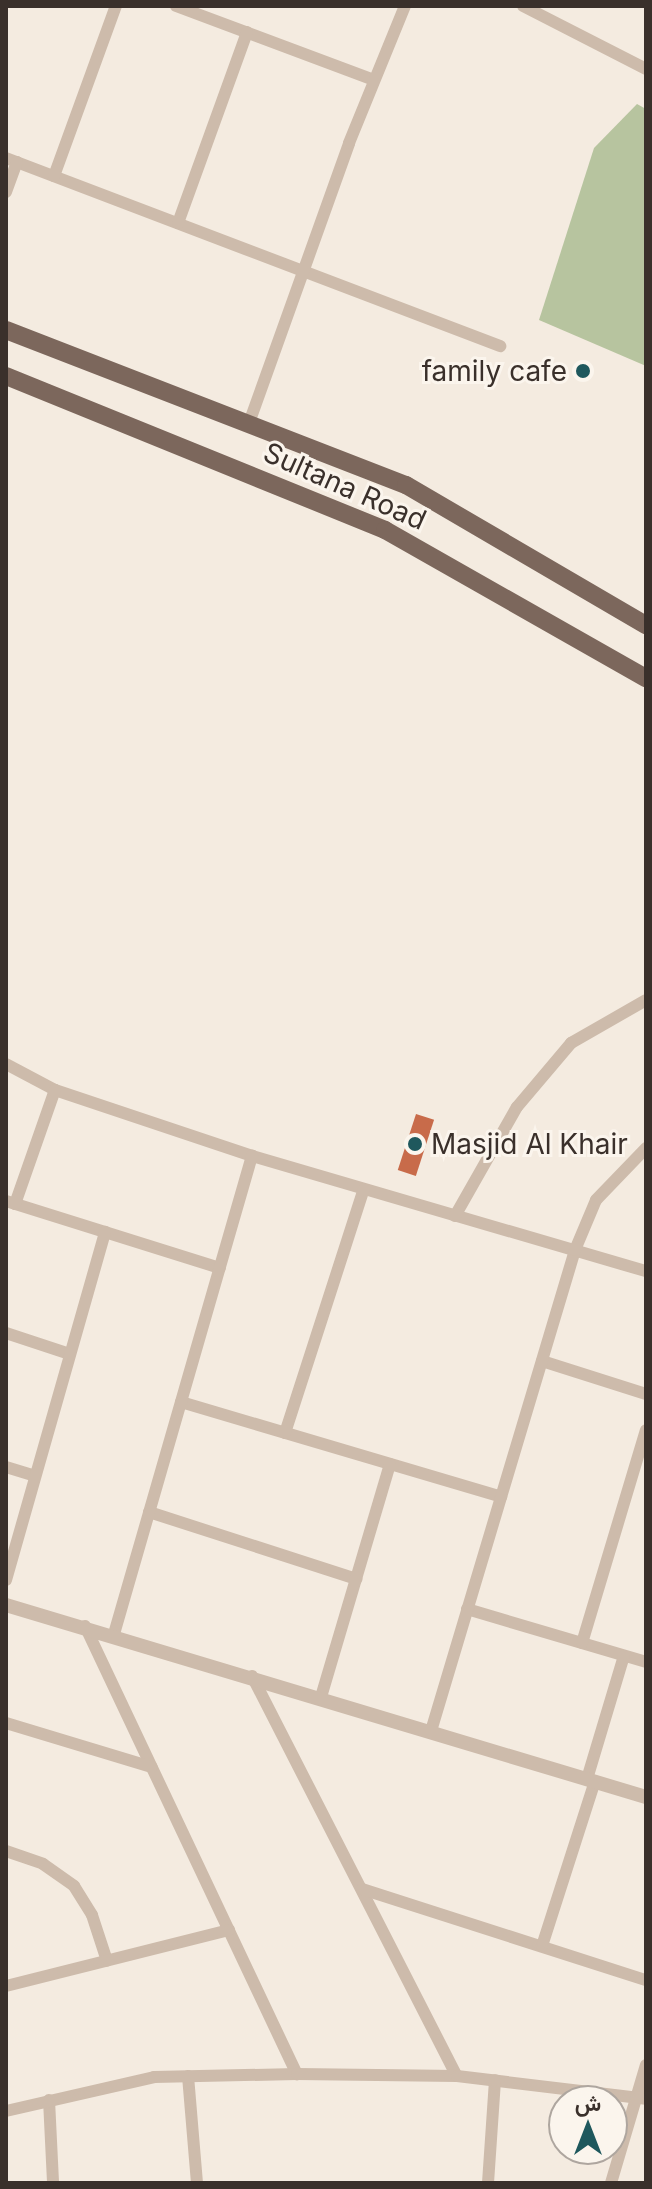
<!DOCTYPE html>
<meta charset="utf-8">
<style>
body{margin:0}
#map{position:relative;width:652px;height:2189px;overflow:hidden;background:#f4ebe0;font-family:Inter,Vazirmatn,sans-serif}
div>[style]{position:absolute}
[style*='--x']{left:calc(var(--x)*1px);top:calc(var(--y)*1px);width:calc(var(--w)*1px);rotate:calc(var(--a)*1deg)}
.green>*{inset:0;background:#b7c49f}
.building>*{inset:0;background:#c86b4a;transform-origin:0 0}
.minor>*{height:12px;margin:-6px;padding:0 6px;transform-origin:6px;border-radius:6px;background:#cdbbab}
.tertiary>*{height:14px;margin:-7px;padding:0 7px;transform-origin:7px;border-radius:7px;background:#cdbbab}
.primary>*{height:18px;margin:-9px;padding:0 9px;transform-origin:9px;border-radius:9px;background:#7c675c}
.dots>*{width:22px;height:22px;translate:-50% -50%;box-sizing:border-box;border:4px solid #fbf5ed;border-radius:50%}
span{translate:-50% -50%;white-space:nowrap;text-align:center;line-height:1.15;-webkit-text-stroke:6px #fbf5ed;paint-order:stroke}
.poi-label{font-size:28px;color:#3a302b}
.right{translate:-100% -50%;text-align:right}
.left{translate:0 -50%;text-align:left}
.street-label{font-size:28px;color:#3a302b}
.frame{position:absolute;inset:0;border:8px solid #3a302b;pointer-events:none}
.north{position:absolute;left:548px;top:2085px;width:80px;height:80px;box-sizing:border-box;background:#fbf5ed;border:2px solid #aea69f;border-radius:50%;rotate:0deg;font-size:22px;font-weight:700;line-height:32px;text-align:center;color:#3a302b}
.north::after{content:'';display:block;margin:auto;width:28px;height:36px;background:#1f585d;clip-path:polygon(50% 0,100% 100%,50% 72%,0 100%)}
</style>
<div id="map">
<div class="green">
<i style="clip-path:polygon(637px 104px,646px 109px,646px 366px,539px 320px,594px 148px)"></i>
</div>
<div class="building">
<i style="left:416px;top:1114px;width:19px;height:59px;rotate:18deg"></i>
</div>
<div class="minor">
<i style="--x:176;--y:6;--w:211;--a:20.5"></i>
<i style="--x:523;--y:6;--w:138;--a:27.1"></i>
<i style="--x:6;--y:158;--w:529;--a:20.84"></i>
<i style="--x:54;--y:176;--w:181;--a:-70"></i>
<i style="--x:6;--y:192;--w:32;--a:-70"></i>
<i style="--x:178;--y:223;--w:203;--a:-70.1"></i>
<i style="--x:249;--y:423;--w:297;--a:-70.3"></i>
<i style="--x:349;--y:143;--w:148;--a:-67.8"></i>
<i style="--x:6;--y:1064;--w:55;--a:28"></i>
<i style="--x:55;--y:1090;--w:208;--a:18.5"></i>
<i style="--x:252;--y:1156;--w:410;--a:16.3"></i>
<i style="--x:6;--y:1201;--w:224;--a:17.4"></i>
<i style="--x:15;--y:1204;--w:121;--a:-70.7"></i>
<i style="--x:455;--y:1216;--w:125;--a:-60.4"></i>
<i style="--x:517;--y:1107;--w:84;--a:-49.8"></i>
<i style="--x:571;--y:1043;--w:86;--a:-29.8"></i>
<i style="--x:6;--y:1333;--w:67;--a:18.2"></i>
<i style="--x:542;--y:1361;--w:109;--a:17.6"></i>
<i style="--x:181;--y:1402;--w:334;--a:16.5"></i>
<i style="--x:285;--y:1433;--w:256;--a:-72.1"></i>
<i style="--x:6;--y:1467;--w:30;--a:17"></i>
<i style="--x:149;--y:1512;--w:218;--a:17.9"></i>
<i style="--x:6;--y:1580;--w:362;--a:-74.1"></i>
<i style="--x:467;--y:1609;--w:187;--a:16.5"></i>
<i style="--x:85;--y:1626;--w:496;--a:64.7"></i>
<i style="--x:114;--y:1634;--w:498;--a:-73.9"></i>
<i style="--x:582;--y:1643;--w:222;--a:-73.3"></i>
<i style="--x:252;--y:1676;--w:449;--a:62.9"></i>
<i style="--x:321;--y:1697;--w:243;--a:-73.5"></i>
<i style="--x:6;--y:1723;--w:152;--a:16.8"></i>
<i style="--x:431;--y:1731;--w:502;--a:-73.33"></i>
<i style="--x:575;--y:1250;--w:54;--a:-67.2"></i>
<i style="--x:596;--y:1200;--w:72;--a:-46.1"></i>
<i style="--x:587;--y:1779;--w:128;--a:-73.3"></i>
<i style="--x:6;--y:1851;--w:39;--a:19"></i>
<i style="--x:43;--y:1864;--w:38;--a:35"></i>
<i style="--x:74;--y:1886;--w:34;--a:58"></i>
<i style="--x:92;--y:1915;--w:48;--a:71.9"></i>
<i style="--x:362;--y:1889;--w:298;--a:17.8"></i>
<i style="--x:542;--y:1946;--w:173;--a:-72.2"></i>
<i style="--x:6;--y:1986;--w:230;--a:-14.1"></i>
<i style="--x:188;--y:2076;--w:107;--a:85.2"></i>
<i style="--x:49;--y:2100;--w:83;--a:87.2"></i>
<i style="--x:6;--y:2111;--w:152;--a:-12.9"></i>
<i style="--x:154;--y:2077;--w:143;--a:-1.2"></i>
<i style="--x:297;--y:2074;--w:160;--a:0.7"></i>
<i style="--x:457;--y:2076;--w:190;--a:6.9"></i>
<i style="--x:488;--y:2183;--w:103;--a:-86.1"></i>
<i style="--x:611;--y:2183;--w:123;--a:-73.5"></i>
</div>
<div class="tertiary">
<i style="--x:6;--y:1605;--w:668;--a:16.7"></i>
</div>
<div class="primary">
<i style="--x:6;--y:330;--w:429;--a:21.2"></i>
<i style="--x:406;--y:485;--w:278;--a:30.3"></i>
<i style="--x:6;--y:376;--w:409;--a:22.1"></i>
<i style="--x:385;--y:530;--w:300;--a:29.6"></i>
</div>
<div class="dots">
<i style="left:583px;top:371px;background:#1f585d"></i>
<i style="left:415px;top:1144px;background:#1f585d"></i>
</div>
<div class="poi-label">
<span class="right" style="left:567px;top:371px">family cafe</span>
<span class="left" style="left:431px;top:1144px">Masjid Al Khair</span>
</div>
<div class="street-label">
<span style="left:345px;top:486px;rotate:24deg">Sultana Road</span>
</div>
<div class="frame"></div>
<div class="north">ش</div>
</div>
